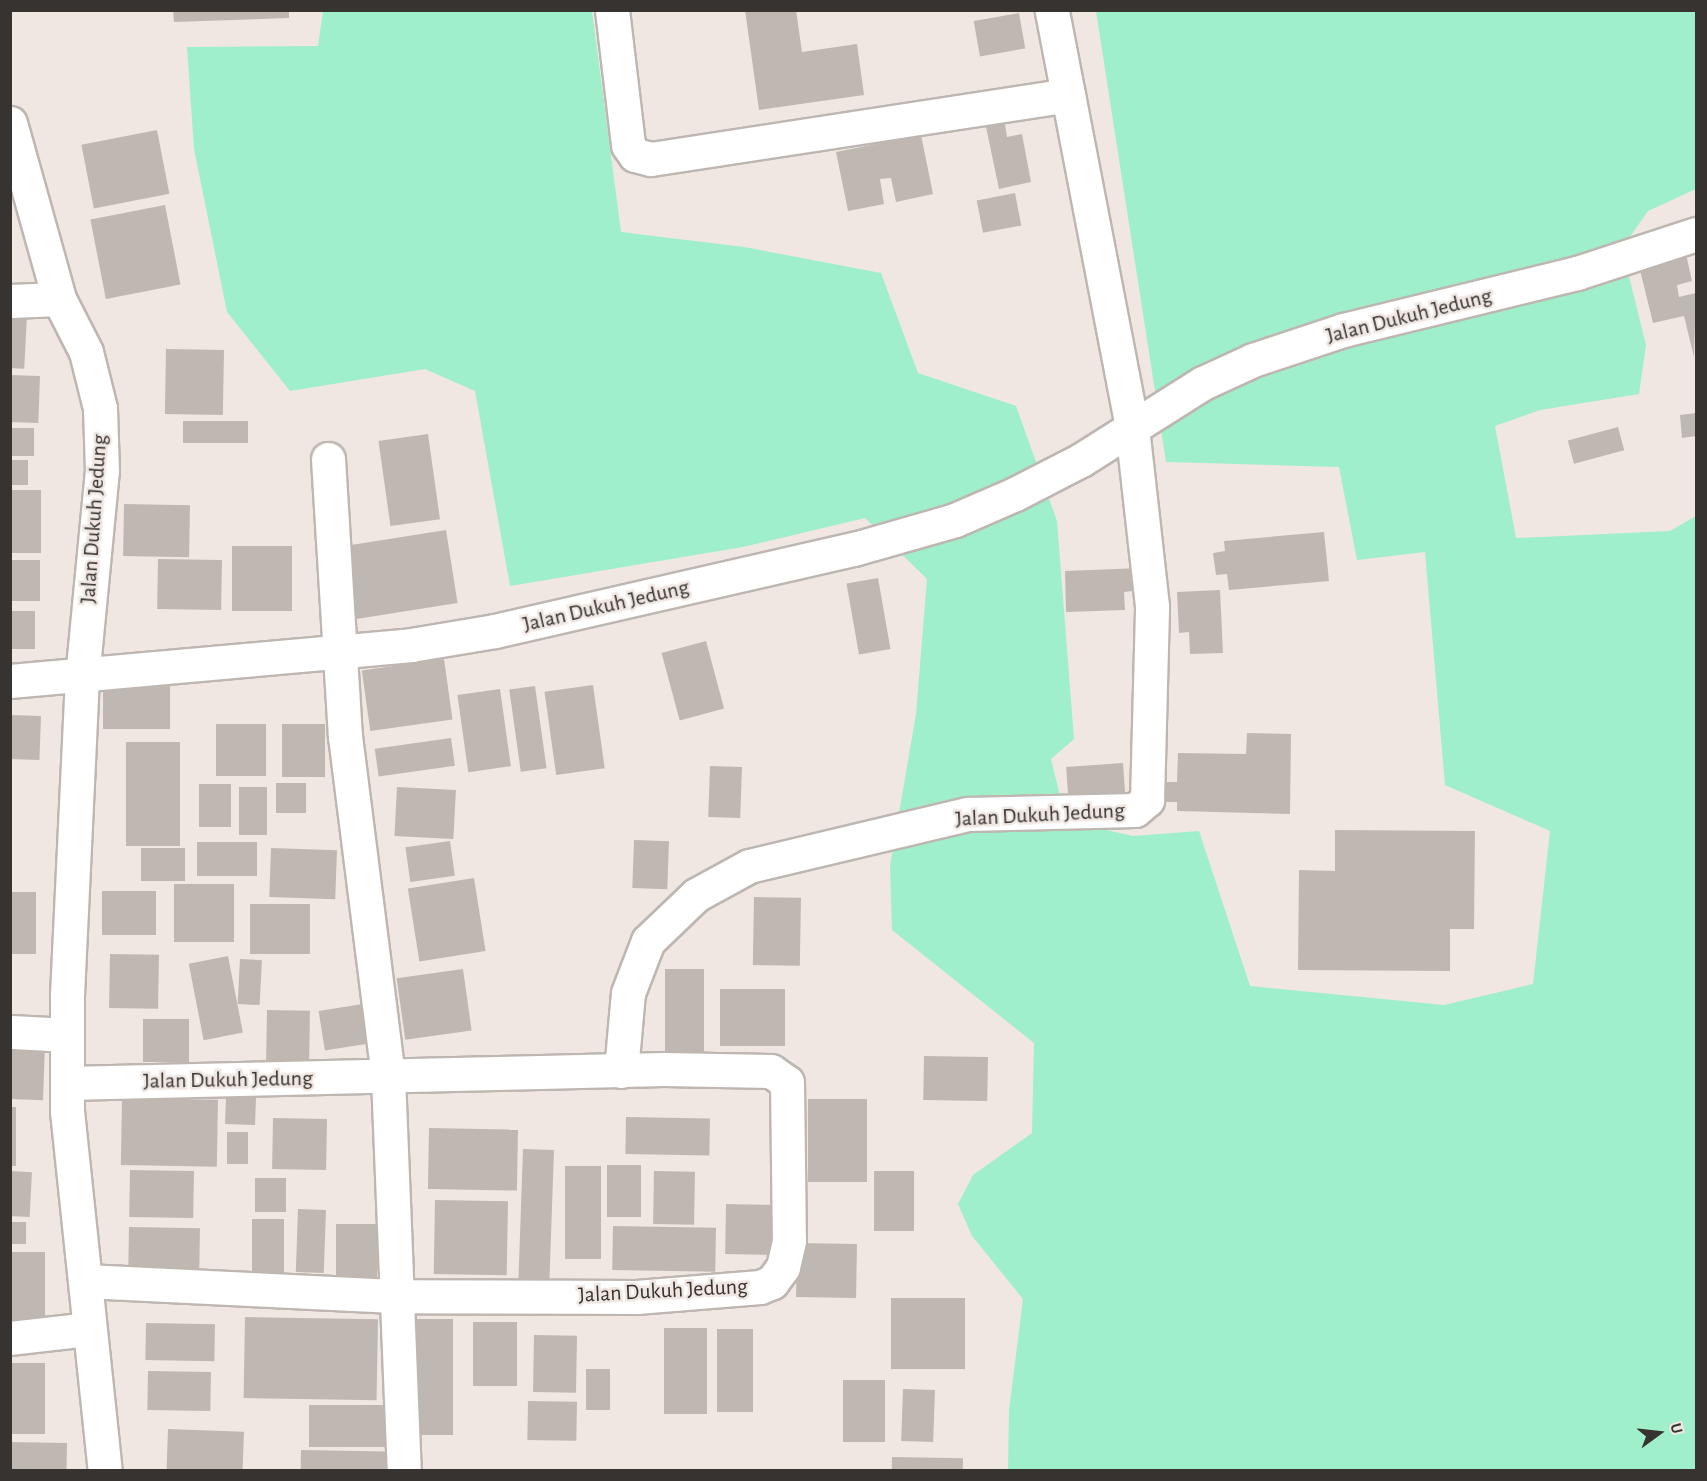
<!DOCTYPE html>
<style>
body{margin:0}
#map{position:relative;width:1707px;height:1481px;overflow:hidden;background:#f0e7e2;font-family:"Alegreya Sans",sans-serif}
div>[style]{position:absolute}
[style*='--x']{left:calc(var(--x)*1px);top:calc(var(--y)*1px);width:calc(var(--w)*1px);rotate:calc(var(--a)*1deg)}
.green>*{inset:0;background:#9eefca}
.building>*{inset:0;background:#bfb8b2;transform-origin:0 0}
.roads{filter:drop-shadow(2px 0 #beb6b1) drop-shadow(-2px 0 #beb6b1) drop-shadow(0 2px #beb6b1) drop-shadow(0 -2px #beb6b1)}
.minor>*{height:33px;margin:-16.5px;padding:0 16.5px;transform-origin:16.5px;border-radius:16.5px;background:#fff}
span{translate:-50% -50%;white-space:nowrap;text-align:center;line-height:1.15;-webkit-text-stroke:5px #f0e7e2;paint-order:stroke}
.street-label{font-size:22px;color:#363331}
.frame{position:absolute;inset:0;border:12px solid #363331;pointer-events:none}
.north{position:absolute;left:1629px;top:1403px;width:60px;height:60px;-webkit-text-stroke:4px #f0e7e2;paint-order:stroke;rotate:75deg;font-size:16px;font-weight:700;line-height:24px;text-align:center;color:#363331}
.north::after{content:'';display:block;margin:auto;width:21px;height:27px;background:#363331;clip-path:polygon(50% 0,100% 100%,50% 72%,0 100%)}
</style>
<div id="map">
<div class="green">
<i style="clip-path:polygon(323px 11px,592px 11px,621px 232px,744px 247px,881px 273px,918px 373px,1016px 406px,1057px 521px,1074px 739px,1051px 759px,1066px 821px,1133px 836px,1199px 831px,1250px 986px,1444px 1005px,1533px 984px,1550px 831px,1445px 785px,1425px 552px,1357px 560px,1339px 467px,1166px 462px,1096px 11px,1696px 11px,1696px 189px,1648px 211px,1622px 248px,1646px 345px,1639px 394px,1540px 410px,1495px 426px,1516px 538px,1670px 531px,1696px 516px,1696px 1470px,1008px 1470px,1009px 1410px,1023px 1299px,972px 1236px,958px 1204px,973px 1175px,1032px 1133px,1034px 1043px,892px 930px,890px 866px,916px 714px,927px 579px,865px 518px,743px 547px,510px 586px,475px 391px,425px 369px,290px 391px,227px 312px,194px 149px,187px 47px,318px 46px)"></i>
</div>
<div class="building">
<i style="clip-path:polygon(173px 10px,289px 10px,289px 18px,174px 22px)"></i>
<i style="clip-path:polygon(745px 10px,796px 10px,802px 52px,857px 44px,864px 95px,759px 110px)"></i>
<i style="left:1019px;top:13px;width:36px;height:46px;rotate:80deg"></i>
<i style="clip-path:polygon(1004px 118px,1007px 137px,1022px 134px,1031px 182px,999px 189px,985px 122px)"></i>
<i style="left:157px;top:130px;width:65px;height:77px;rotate:79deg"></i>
<i style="clip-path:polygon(921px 135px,933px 194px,896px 202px,891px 178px,880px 179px,884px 204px,848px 211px,836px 152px)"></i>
<i style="left:1015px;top:193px;width:33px;height:39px;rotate:79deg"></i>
<i style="left:165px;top:205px;width:81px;height:76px;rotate:79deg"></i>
<i style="clip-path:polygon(1686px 254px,1692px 281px,1677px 285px,1679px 297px,1696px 293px,1694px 357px,1684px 316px,1653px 323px,1639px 266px)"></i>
<i style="left:10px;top:315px;width:17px;height:53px;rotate:3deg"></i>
<i style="left:166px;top:349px;width:58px;height:65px;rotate:1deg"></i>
<i style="left:10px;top:375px;width:30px;height:47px;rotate:2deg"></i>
<i style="clip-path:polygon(1696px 413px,1696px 436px,1682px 438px,1680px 415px)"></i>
<i style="left:183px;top:421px;width:65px;height:22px"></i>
<i style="left:1618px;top:427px;width:24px;height:52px;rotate:75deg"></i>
<i style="left:10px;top:428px;width:24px;height:28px"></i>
<i style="left:428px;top:434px;width:86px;height:50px;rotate:82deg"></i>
<i style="left:10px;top:460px;width:18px;height:25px"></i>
<i style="left:10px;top:490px;width:31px;height:63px"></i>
<i style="left:124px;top:504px;width:66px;height:52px;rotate:1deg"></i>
<i style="left:446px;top:530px;width:74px;height:104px;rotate:81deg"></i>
<i style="clip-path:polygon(1324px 532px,1329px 581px,1229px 590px,1227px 574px,1216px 575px,1213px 553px,1225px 551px,1224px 541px)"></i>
<i style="left:232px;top:546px;width:60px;height:65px"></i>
<i style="left:158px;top:559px;width:64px;height:50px;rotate:1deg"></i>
<i style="left:10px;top:560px;width:30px;height:41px"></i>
<i style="clip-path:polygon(1141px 568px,1143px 590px,1124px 592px,1125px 610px,1066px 612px,1065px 571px)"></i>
<i style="left:878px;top:578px;width:72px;height:32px;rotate:80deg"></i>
<i style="clip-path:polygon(1220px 590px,1223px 653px,1190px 654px,1189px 632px,1179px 633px,1177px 592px)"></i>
<i style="left:10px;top:611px;width:25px;height:38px"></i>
<i style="left:706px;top:641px;width:70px;height:46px;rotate:75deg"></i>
<i style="left:444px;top:659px;width:61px;height:83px;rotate:82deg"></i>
<i style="left:593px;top:685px;width:84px;height:49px;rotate:82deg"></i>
<i style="left:170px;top:686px;width:43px;height:67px;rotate:90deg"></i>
<i style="left:535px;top:686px;width:83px;height:26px;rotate:82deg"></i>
<i style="left:500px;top:689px;width:78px;height:43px;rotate:82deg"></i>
<i style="left:10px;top:715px;width:31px;height:44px;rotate:2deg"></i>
<i style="left:216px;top:724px;width:50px;height:52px"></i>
<i style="left:282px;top:724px;width:43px;height:53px"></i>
<i style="clip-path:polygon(1247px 733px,1291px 734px,1290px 814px,1177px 811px,1177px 802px,1164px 802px,1165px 782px,1177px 782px,1178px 753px,1246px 754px)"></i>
<i style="left:451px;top:738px;width:28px;height:77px;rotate:82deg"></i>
<i style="left:126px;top:742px;width:54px;height:104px"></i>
<i style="left:1123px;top:763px;width:32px;height:57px;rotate:86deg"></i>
<i style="left:710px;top:766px;width:32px;height:51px;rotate:2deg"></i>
<i style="left:276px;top:783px;width:30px;height:30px"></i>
<i style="left:199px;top:784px;width:32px;height:43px"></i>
<i style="left:239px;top:787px;width:28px;height:48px"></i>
<i style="left:397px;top:787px;width:59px;height:49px;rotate:3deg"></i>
<i style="clip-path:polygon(1335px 830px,1475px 831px,1474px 929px,1450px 929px,1450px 971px,1298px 970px,1299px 870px,1335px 871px)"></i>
<i style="left:634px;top:840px;width:35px;height:48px;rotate:2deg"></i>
<i style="left:450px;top:841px;width:35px;height:45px;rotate:82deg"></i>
<i style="left:197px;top:842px;width:60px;height:34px"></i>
<i style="left:141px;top:848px;width:44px;height:33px"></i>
<i style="left:271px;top:848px;width:66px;height:49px;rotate:2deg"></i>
<i style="left:474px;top:878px;width:74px;height:67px;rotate:81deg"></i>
<i style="left:174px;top:884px;width:60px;height:58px"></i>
<i style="left:102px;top:891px;width:54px;height:44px"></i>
<i style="left:10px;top:892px;width:26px;height:62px"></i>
<i style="left:754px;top:897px;width:47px;height:68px;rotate:1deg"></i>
<i style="left:250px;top:904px;width:60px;height:50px"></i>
<i style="left:110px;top:954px;width:49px;height:54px;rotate:1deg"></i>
<i style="left:228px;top:956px;width:78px;height:40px;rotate:79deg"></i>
<i style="left:240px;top:959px;width:22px;height:45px;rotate:3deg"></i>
<i style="left:463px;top:969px;width:62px;height:67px;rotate:82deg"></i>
<i style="left:665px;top:969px;width:39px;height:84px"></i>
<i style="left:720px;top:989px;width:65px;height:57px"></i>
<i style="left:369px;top:1003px;width:40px;height:51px;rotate:81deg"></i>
<i style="left:267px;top:1010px;width:43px;height:50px;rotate:1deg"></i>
<i style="left:143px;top:1019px;width:46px;height:43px"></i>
<i style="left:10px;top:1043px;width:35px;height:56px;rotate:2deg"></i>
<i style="left:924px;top:1056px;width:64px;height:44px;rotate:1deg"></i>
<i style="left:226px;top:1097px;width:30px;height:27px;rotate:2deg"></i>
<i style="left:122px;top:1098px;width:96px;height:67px;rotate:1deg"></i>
<i style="left:808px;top:1099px;width:59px;height:83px"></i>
<i style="left:10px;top:1107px;width:6px;height:59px"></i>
<i style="left:626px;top:1117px;width:84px;height:37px;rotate:1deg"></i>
<i style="left:273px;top:1118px;width:54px;height:51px;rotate:1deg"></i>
<i style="left:429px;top:1128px;width:89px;height:61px;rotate:1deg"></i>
<i style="left:248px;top:1132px;width:32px;height:21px;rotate:90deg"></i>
<i style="left:523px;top:1149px;width:31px;height:134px;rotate:2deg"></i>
<i style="left:607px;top:1165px;width:34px;height:52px"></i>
<i style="left:565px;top:1166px;width:36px;height:93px"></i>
<i style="left:130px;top:1170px;width:64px;height:47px;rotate:1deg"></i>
<i style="left:10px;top:1171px;width:22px;height:45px;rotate:3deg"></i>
<i style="left:654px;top:1171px;width:41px;height:53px;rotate:1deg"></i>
<i style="left:874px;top:1171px;width:40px;height:60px"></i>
<i style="left:255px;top:1178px;width:31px;height:34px"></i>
<i style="left:435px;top:1200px;width:73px;height:74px;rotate:1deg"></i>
<i style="left:726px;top:1204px;width:53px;height:50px;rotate:1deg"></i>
<i style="left:298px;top:1209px;width:28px;height:63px;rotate:2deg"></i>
<i style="left:252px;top:1219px;width:32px;height:58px"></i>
<i style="left:10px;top:1222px;width:16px;height:22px"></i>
<i style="left:336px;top:1224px;width:41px;height:62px"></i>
<i style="left:613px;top:1226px;width:103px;height:44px;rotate:1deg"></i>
<i style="left:129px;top:1227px;width:71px;height:40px;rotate:1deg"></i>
<i style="left:797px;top:1243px;width:60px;height:54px;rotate:1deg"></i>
<i style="left:10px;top:1252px;width:35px;height:69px"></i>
<i style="left:891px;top:1298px;width:74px;height:71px"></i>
<i style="left:245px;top:1317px;width:133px;height:81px;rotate:1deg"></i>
<i style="left:412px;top:1319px;width:41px;height:116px"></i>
<i style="left:473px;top:1322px;width:44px;height:64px"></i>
<i style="left:146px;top:1323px;width:69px;height:37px;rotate:1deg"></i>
<i style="left:664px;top:1328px;width:43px;height:86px"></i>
<i style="left:717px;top:1329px;width:36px;height:83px"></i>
<i style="left:534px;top:1335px;width:43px;height:57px;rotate:1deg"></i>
<i style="left:10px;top:1363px;width:35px;height:71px"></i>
<i style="left:586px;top:1369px;width:24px;height:41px"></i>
<i style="left:148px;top:1371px;width:63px;height:39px;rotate:1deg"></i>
<i style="left:843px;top:1380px;width:42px;height:62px"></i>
<i style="left:903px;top:1389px;width:32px;height:52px;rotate:2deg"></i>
<i style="left:528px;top:1401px;width:49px;height:39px;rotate:1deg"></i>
<i style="left:309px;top:1405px;width:84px;height:42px"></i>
<i style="left:168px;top:1429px;width:76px;height:41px;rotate:2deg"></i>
<i style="left:10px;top:1442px;width:57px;height:28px;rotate:1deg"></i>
<i style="left:301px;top:1450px;width:85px;height:20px;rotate:1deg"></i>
<i style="left:892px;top:1457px;width:71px;height:13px;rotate:1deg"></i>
</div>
<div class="roads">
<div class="minor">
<i style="--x:612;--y:10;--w:136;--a:83.2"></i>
<i style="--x:628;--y:145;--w:12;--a:55"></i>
<i style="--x:635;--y:155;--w:16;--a:14"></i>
<i style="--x:651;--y:159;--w:422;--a:-8.7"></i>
<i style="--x:10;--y:123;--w:183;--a:74.4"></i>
<i style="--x:59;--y:299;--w:59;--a:63"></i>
<i style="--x:86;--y:352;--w:58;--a:76"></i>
<i style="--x:100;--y:408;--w:62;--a:88.2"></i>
<i style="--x:102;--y:470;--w:208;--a:95.5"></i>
<i style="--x:82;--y:677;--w:317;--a:92.7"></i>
<i style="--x:67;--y:994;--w:117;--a:90"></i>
<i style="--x:67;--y:1111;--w:361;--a:84"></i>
<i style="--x:10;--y:301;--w:49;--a:-2.3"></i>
<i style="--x:328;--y:459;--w:278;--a:86.5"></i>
<i style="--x:345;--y:736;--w:344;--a:82.8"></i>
<i style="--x:388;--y:1077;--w:393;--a:87.7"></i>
<i style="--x:10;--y:681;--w:403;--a:-5.1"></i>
<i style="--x:411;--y:645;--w:85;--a:-9.5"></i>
<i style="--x:495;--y:631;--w:368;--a:-12.9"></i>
<i style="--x:854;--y:549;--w:105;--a:-16"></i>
<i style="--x:955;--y:520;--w:65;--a:-23.4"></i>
<i style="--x:1015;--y:494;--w:74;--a:-27.3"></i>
<i style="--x:1081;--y:460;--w:144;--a:-32.3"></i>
<i style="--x:1203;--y:383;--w:55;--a:-24.7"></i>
<i style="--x:1253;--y:360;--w:95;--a:-18.4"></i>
<i style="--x:1343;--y:330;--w:241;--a:-13.7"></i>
<i style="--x:1577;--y:273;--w:125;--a:-18.1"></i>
<i style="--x:10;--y:1032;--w:57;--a:3"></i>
<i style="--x:621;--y:1071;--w:78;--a:-84.9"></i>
<i style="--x:628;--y:993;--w:56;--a:-69"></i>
<i style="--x:648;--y:941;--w:66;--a:-43.8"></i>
<i style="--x:696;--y:895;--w:60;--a:-28.7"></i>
<i style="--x:749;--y:866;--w:225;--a:-13.4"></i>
<i style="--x:968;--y:814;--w:167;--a:-1.4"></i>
<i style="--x:1135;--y:810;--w:16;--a:-40"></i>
<i style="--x:1147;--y:800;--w:194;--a:-88.5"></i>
<i style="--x:1152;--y:606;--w:180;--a:-96.4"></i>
<i style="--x:1132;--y:427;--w:425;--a:-100.9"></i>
<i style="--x:67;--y:1083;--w:597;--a:-1.34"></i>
<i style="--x:664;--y:1069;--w:107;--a:1.1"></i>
<i style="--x:771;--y:1071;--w:19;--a:35"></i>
<i style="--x:787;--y:1082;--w:159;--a:89.3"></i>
<i style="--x:789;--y:1241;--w:27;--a:103"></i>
<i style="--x:783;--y:1267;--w:19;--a:126"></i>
<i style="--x:772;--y:1282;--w:13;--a:157"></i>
<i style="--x:760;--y:1287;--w:124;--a:175.4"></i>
<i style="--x:636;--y:1297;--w:242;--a:-179.8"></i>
<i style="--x:394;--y:1296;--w:309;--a:-177.2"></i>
<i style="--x:10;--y:1338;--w:79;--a:-6.6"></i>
</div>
</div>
<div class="street-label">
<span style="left:1409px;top:316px;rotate:-14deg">Jalan Dukuh Jedung</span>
<span style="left:94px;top:519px;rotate:-86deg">Jalan Dukuh Jedung</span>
<span style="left:606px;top:606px;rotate:-13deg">Jalan Dukuh Jedung</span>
<span style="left:1040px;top:815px;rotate:-3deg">Jalan Dukuh Jedung</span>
<span style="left:228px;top:1080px;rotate:-1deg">Jalan Dukuh Jedung</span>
<span style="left:663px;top:1291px;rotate:-3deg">Jalan Dukuh Jedung</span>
</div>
<div class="frame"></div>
<div class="north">U</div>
</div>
